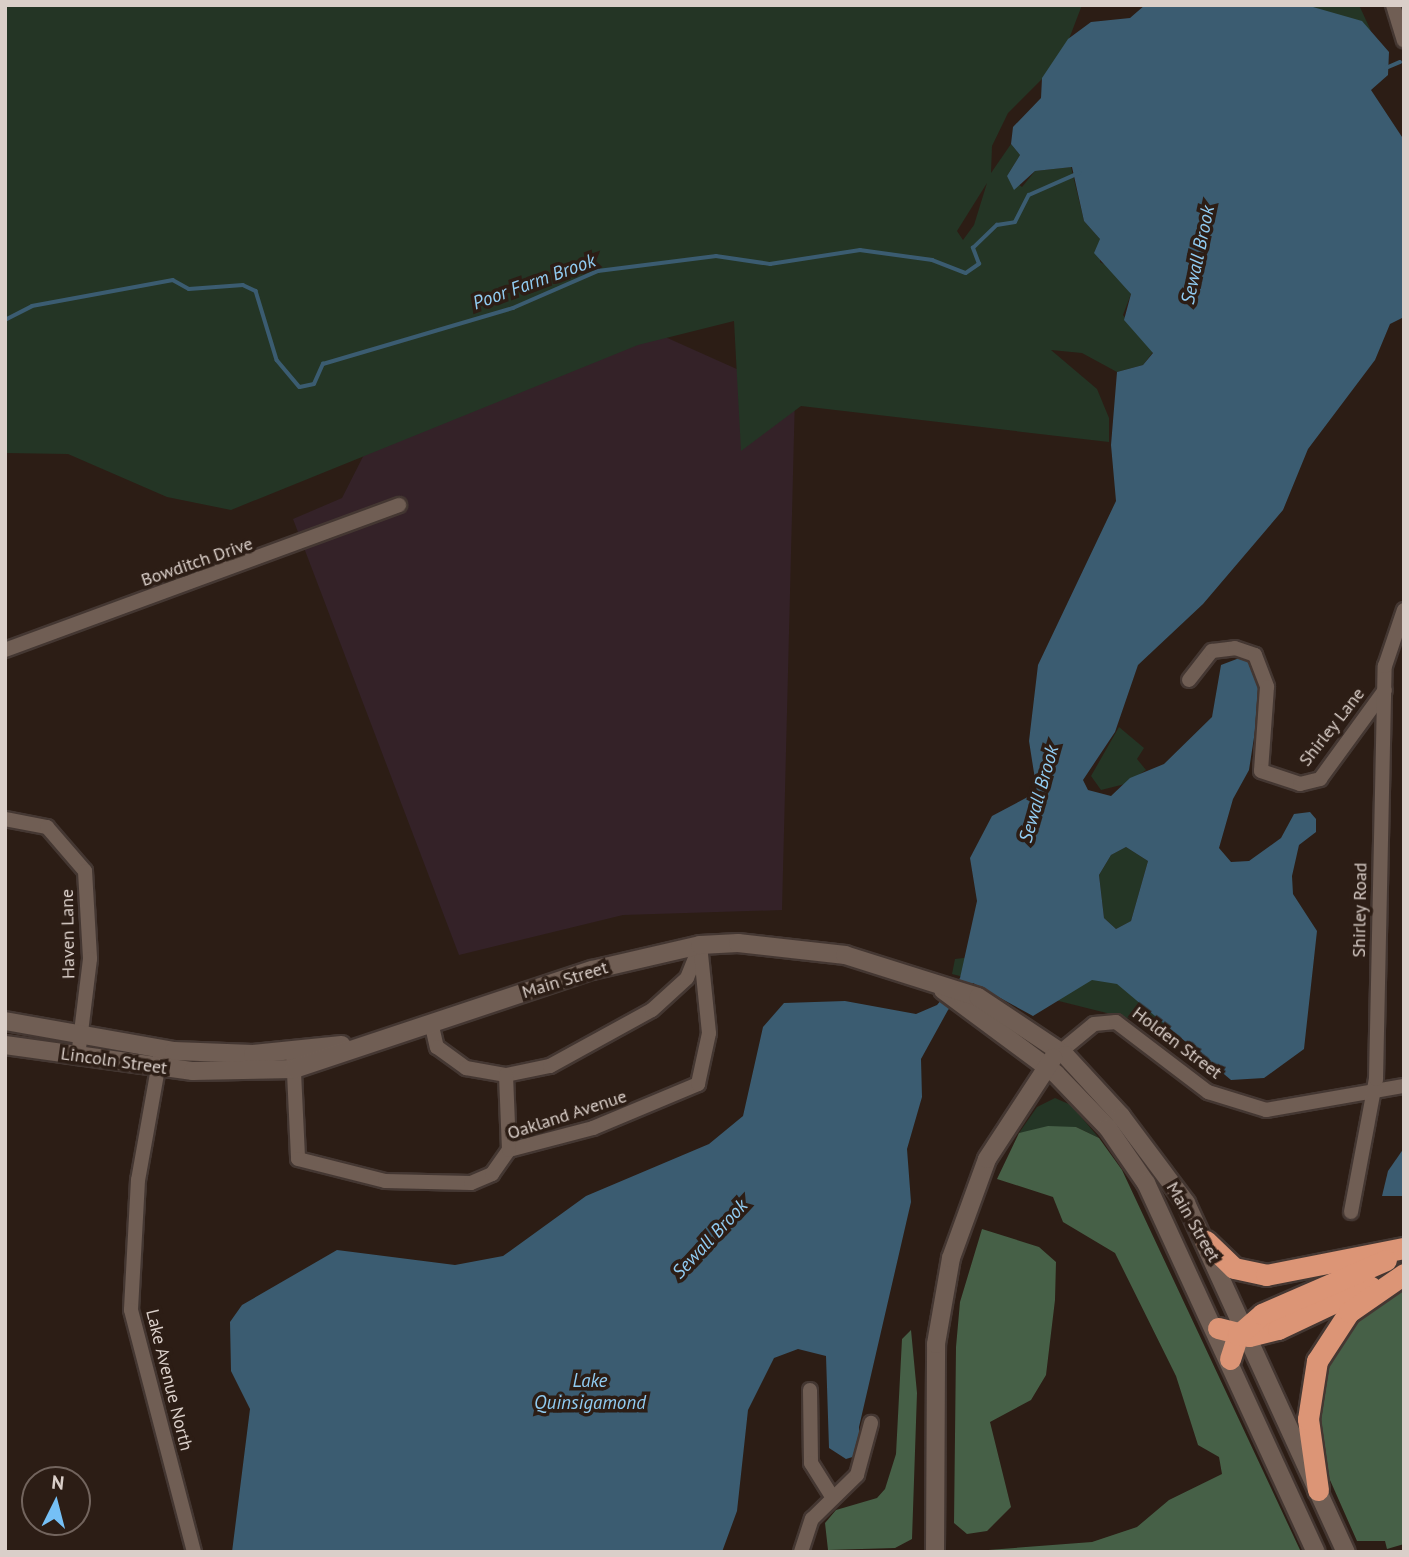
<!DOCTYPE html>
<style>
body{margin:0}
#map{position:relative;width:1409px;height:1557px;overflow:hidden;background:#2c1d15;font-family:"PT Sans",sans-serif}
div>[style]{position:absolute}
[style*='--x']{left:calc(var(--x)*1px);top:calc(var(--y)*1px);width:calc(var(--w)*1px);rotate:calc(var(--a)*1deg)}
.industrial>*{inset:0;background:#342228}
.green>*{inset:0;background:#243525}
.forest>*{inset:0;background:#466047}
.water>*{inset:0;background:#3b5c71}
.stream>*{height:3.5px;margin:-1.75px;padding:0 1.75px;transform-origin:1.75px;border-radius:1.75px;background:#3b5c71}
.roads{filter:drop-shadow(2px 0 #443732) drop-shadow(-2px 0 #443732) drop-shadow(0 2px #443732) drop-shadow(0 -2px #443732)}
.minor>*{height:14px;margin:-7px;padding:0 7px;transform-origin:7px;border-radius:7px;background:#705e54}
.secondary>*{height:18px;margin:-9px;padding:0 9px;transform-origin:9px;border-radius:9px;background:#705e54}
.motorway>*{height:21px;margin:-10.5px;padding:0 10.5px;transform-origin:10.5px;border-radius:10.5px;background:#dc9576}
span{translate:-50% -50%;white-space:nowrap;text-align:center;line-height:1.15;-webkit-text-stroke:7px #2c1d15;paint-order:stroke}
.street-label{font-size:18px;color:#dacfc9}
.water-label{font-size:19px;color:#91ccf2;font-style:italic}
.frame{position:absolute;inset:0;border:7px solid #dacfc9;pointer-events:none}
.north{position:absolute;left:21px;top:1466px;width:70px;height:70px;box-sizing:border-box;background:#2c1d15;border:2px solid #72645d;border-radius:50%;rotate:6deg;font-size:19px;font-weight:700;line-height:28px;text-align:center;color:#dacfc9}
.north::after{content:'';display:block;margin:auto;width:24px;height:32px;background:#75c0f6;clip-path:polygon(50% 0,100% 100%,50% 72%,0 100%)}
</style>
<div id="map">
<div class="industrial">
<i style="clip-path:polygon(663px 336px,795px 395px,782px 910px,623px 915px,459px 955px,293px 519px,342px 498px,378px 427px)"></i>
</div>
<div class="green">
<i style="clip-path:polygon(evenodd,5px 5px,1082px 5px,1061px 60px,1008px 113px,992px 146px,991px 173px,1011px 144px,1020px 155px,1007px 176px,1022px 187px,1035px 171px,1071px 167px,1084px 221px,1100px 239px,1100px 262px,1116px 271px,1131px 294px,1123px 315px,1153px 352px,1143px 365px,1117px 372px,1082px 353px,1051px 350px,1097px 389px,1109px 418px,1109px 442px,801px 406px,741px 451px,734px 321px,638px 345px,231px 510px,167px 497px,68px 454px,5px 453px,5px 5px,987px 183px,974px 225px,963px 240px,957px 231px,987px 183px)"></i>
<i style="clip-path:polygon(1267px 5px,1359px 5px,1371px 31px)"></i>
<i style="clip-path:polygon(1119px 727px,1144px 748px,1137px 759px,1146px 770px,1125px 784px,1101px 790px,1091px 776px)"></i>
<i style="clip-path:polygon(1126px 847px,1148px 861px,1131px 921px,1116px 929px,1104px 918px,1099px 875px,1111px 855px)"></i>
<i style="clip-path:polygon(980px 956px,1112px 973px,1206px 1038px,952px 974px,955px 959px)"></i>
<i style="clip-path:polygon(1055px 1098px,1071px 1105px,1099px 1138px,1076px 1127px,1019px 1133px,1037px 1107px)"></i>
</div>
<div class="forest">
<i style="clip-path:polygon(1048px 1126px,1076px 1127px,1099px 1138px,1122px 1170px,1301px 1552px,962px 1552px,1092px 1542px,1137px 1527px,1169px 1500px,1222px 1474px,1219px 1457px,1198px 1445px,1176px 1376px,1115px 1253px,1063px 1222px,1053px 1197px,997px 1179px,1019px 1133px)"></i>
<i style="clip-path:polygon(982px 1229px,1039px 1247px,1056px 1262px,1055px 1300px,1046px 1375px,1031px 1400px,990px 1422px,1011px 1507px,987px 1531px,967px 1534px,954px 1523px,956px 1347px,960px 1302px)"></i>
<i style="clip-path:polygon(1404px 1278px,1404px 1544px,1387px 1549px,1385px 1541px,1357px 1541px,1326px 1471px,1316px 1422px,1322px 1363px,1341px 1328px)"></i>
<i style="clip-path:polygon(911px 1330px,917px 1393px,912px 1539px,895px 1548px,828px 1550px,825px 1523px,836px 1510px,877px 1498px,885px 1489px,896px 1454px,902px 1339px)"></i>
</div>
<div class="water">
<i style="clip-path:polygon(evenodd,1145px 5px,1306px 5px,1362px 21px,1389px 52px,1388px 75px,1371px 90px,1404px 140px,1404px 317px,1390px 324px,1375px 360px,1308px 449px,1283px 510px,1203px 604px,1138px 665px,1115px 732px,1083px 780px,1088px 790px,1111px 796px,1130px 778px,1164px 764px,1212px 717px,1221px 665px,1242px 657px,1254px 663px,1263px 679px,1249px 770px,1233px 799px,1219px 848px,1231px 862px,1249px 861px,1281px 838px,1294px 814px,1310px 812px,1316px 819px,1316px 832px,1299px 845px,1292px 876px,1293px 894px,1317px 931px,1304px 1049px,1264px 1078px,1231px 1080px,1117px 984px,1092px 980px,1033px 1016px,973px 983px,948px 1010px,921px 1059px,922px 1097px,907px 1149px,911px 1202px,859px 1427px,859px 1455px,846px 1459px,829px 1448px,826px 1356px,798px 1349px,774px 1358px,748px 1410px,737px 1511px,722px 1552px,232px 1552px,250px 1409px,231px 1371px,230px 1322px,242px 1305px,337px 1250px,455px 1265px,503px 1256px,586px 1196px,709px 1144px,743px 1116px,763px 1027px,784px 1003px,845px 1001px,916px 1014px,937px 1005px,960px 978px,977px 901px,970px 858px,992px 816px,1037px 792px,1029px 741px,1038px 665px,1116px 501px,1111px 445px,1117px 372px,1143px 365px,1153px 353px,1124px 320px,1131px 294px,1094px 253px,1100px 239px,1084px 221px,1072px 167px,1035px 171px,1014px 190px,1007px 176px,1020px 155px,1011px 144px,1013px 127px,1041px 98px,1042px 78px,1068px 39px,1091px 22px,1130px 18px,1145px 5px,1126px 847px,1148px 861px,1131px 921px,1116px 929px,1104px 918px,1099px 875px,1111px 855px,1126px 847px)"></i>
<i style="clip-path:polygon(1404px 1148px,1404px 1196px,1382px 1196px,1388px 1171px)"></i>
</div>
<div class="stream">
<i style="--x:1386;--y:68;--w:15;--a:-23"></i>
<i style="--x:5;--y:320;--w:30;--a:-27"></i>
<i style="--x:32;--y:306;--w:143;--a:-10.4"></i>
<i style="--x:173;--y:280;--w:18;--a:29"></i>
<i style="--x:189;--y:289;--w:54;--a:-4.2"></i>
<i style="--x:243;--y:285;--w:14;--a:25"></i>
<i style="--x:256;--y:291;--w:72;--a:73.1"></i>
<i style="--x:277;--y:360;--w:35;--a:50"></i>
<i style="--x:300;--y:387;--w:14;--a:-12"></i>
<i style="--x:314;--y:384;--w:22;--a:-66"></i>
<i style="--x:323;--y:364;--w:198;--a:-16.4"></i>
<i style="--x:513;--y:308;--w:93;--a:-23.5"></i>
<i style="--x:598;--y:271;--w:119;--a:-7.2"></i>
<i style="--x:716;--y:256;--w:55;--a:8.4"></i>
<i style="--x:770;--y:264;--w:91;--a:-8.8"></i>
<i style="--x:860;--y:250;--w:73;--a:7.9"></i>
<i style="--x:932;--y:260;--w:36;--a:21"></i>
<i style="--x:966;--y:273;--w:16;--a:-35"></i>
<i style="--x:979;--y:264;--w:17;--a:-111"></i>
<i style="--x:973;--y:248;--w:33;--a:-44"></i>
<i style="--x:997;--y:225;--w:18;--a:-9"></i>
<i style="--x:1015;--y:222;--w:30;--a:-63"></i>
<i style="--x:1029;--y:195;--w:55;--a:-23.7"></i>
</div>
<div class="roads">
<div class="minor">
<i style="--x:1393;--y:5;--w:37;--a:73"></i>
<i style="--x:5;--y:650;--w:420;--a:-20.2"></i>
<i style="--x:1189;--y:680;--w:37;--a:-52"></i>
<i style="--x:1212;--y:651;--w:23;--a:-7"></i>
<i style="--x:1235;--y:648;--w:21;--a:19"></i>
<i style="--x:1255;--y:655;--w:34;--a:69"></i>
<i style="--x:1267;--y:687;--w:84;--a:94.1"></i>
<i style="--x:1261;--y:771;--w:41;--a:18.4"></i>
<i style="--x:1300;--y:784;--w:21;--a:-14"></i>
<i style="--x:1320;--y:779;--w:110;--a:-53.9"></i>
<i style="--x:5;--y:819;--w:43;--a:10.8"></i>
<i style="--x:47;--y:827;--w:58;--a:49.2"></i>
<i style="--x:85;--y:871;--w:88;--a:86.7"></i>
<i style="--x:90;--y:959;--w:99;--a:97"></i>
<i style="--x:431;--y:1022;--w:26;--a:77"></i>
<i style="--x:437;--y:1047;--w:36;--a:36"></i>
<i style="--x:466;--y:1068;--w:41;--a:9.9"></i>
<i style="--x:506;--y:1075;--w:45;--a:-11.6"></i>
<i style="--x:550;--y:1066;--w:116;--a:-28.8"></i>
<i style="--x:652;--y:1010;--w:47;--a:-42.4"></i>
<i style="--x:687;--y:978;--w:29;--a:-68"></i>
<i style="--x:293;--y:1051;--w:108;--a:87.3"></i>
<i style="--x:298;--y:1159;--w:90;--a:14.2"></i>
<i style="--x:385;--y:1181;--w:86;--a:1.3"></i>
<i style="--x:471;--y:1183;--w:23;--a:-23"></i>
<i style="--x:492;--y:1174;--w:29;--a:-55"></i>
<i style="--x:509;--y:1150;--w:87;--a:-14.7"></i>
<i style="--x:593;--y:1128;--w:114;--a:-22.7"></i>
<i style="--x:698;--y:1084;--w:52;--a:-77.8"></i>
<i style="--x:709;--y:1033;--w:88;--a:-95.8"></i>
<i style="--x:1060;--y:1052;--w:44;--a:-39.5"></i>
<i style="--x:1094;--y:1024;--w:22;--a:-5"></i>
<i style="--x:1116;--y:1022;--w:116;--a:37.3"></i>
<i style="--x:1208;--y:1092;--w:61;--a:17.2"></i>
<i style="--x:1266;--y:1110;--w:140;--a:-9.9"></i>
<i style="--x:160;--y:1057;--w:125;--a:100.1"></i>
<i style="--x:138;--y:1180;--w:130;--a:93.1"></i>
<i style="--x:131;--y:1310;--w:250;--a:75.4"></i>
<i style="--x:506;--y:1075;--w:75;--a:87.7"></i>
<i style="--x:1351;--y:1212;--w:135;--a:-79.4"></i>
<i style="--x:1376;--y:1079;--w:413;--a:-88.8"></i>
<i style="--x:1385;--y:666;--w:59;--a:-71.3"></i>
<i style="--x:810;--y:1390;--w:73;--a:89.2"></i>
<i style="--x:811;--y:1463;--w:39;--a:58"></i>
<i style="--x:801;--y:1552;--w:35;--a:-72"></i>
<i style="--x:812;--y:1519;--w:63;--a:-44.4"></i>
<i style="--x:857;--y:1475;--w:54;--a:-74.9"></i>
</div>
<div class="secondary">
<i style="--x:943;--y:990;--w:141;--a:36.6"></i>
<i style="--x:1056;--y:1074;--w:75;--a:46.1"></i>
<i style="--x:1108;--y:1128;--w:67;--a:55.4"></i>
<i style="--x:1146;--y:1183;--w:406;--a:65.3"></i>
<i style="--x:5;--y:1021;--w:172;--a:10.1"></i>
<i style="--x:174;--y:1051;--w:79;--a:2.2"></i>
<i style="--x:253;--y:1054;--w:89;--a:-5.8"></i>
<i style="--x:5;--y:1045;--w:190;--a:7.9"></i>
<i style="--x:193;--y:1071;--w:101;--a:-1.1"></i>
<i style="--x:294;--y:1069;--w:314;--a:-18.4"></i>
<i style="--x:592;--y:970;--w:111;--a:-13"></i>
<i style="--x:700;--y:945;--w:38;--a:-3"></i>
<i style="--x:738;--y:943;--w:108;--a:6.4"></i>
<i style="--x:845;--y:955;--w:139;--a:17.5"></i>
<i style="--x:978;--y:997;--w:105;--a:33.7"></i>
<i style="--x:1065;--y:1055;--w:83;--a:47.4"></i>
<i style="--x:1121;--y:1116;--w:109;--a:53.2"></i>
<i style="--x:1186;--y:1203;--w:384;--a:65.4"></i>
<i style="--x:935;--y:1552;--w:208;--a:-89.7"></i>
<i style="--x:936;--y:1344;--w:87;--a:-80.1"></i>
<i style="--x:951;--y:1258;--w:105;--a:-70"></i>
<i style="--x:987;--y:1159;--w:121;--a:-56.8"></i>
</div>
<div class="motorway">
<i style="--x:1206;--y:1241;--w:39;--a:44"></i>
<i style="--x:1234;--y:1268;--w:33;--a:12"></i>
<i style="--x:1266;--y:1275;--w:141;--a:-11.1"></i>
<i style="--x:1218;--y:1328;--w:32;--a:14"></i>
<i style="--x:1249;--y:1336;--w:30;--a:-14"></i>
<i style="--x:1278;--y:1329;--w:101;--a:-25.3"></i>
<i style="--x:1230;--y:1359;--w:25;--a:-72"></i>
<i style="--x:1238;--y:1335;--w:32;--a:-41"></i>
<i style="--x:1262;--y:1314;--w:135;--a:-23.5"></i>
<i style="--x:1318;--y:1490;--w:72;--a:-98"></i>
<i style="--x:1308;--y:1419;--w:59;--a:-81.2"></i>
<i style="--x:1317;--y:1361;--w:59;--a:-56.9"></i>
<i style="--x:1349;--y:1312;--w:67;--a:-34.6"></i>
</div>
</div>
<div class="street-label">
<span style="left:197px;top:562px;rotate:-19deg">Bowditch Drive</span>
<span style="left:1332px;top:727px;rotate:-52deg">Shirley Lane</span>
<span style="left:1360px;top:910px;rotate:-89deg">Shirley Road</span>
<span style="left:68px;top:934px;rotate:-91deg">Haven Lane</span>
<span style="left:565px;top:980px;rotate:-17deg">Main Street</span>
<span style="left:1177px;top:1043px;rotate:37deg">Holden Street</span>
<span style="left:114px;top:1061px;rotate:8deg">Lincoln Street</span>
<span style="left:567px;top:1115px;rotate:-18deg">Oakland Avenue</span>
<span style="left:1193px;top:1222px;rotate:60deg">Main Street</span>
<span style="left:169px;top:1380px;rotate:76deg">Lake Avenue North</span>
</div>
<div class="water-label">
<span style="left:1198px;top:255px;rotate:-78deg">Sewall Brook</span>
<span style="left:534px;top:282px;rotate:-20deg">Poor Farm Brook</span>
<span style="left:1039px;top:794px;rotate:-74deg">Sewall Brook</span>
<span style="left:710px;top:1239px;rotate:-47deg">Sewall Brook</span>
<span style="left:590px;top:1392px">Lake<br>Quinsigamond</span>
</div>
<div class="frame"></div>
<div class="north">N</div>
</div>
